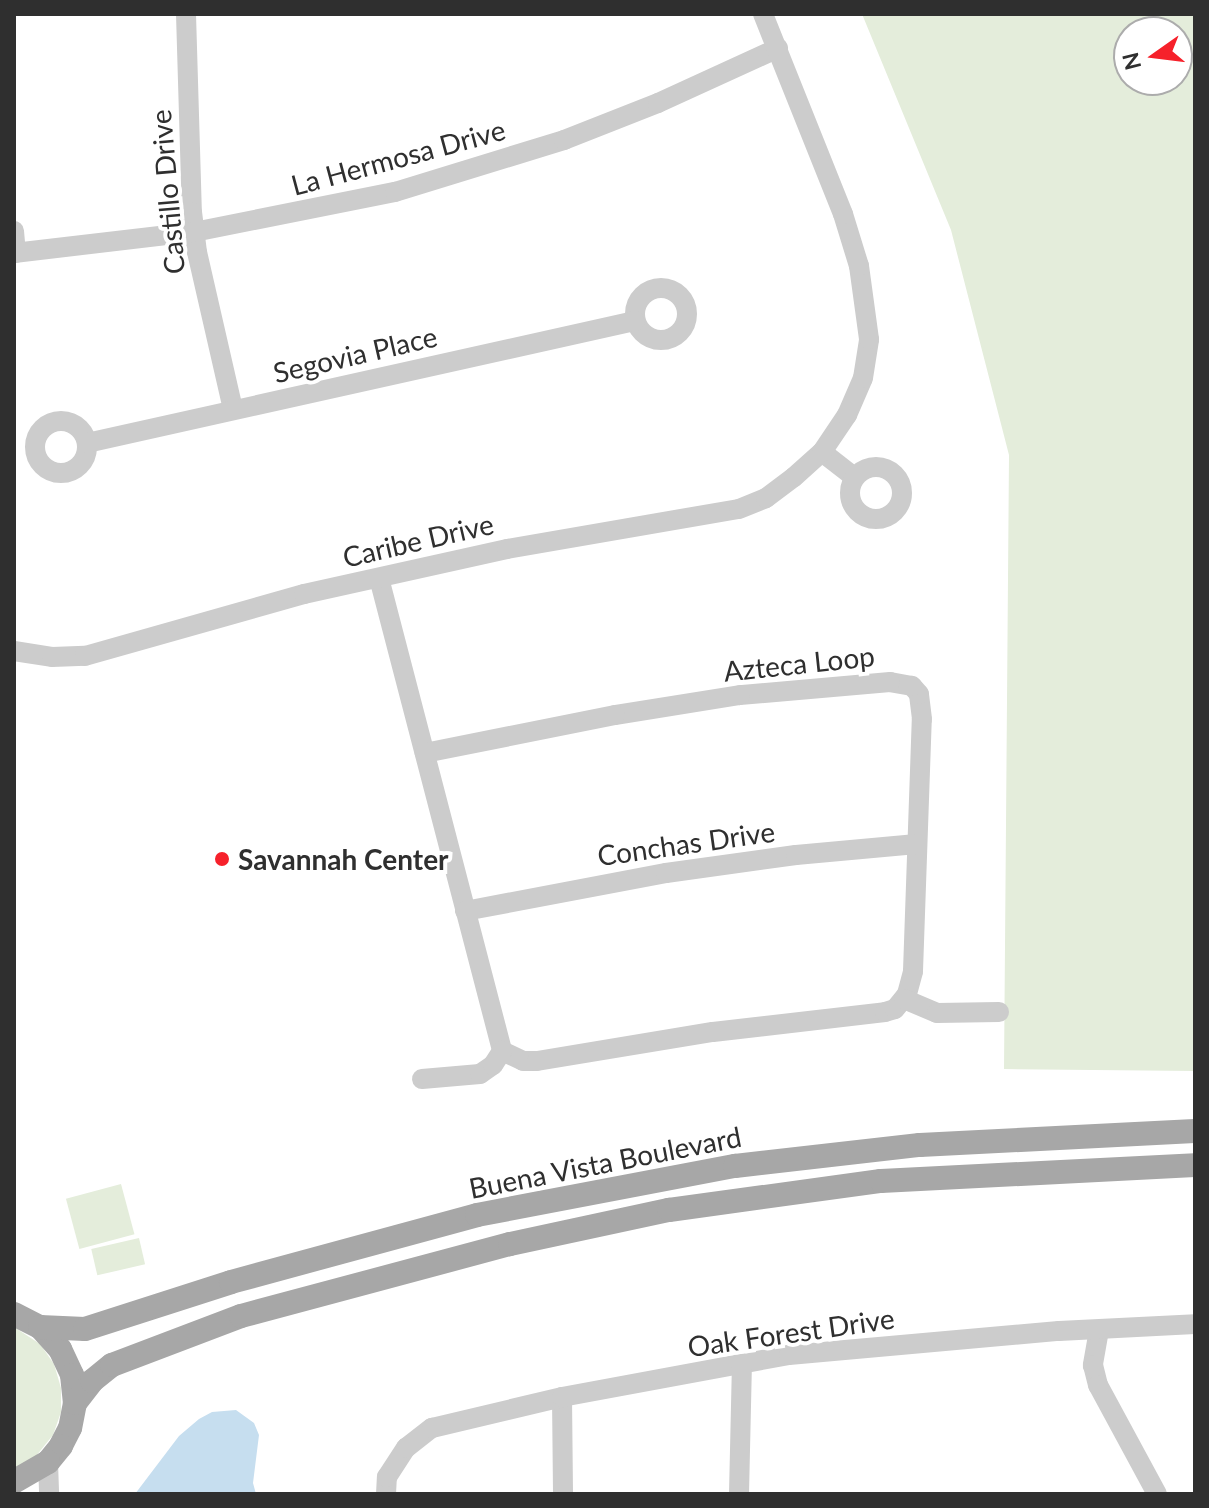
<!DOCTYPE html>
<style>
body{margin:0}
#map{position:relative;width:1209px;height:1508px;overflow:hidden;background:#fff;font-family:Lato,sans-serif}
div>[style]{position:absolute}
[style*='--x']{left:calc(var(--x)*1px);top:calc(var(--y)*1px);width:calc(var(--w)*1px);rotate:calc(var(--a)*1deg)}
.green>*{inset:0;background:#e4eddb;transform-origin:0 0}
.water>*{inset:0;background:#c6deef}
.minor>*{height:20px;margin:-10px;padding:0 10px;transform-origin:10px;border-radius:10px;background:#ccc}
.minor>.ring{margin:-10px;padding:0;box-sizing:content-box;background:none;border:20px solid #ccc;border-radius:50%}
.major>*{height:24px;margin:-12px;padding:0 12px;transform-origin:12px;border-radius:12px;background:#a7a7a7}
.dots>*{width:22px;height:22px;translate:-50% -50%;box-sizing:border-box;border:4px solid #fff;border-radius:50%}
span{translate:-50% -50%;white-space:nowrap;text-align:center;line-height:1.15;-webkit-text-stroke:8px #fff;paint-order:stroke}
.street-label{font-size:28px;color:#2f2f2f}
.poi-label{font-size:28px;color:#2f2f2f;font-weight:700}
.left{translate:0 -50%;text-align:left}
.frame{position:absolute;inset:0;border:16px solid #2f2f2f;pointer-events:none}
.north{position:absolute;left:1113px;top:16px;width:80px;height:80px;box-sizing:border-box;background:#fff;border:2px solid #acacac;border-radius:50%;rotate:256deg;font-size:22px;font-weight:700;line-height:32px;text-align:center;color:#2f2f2f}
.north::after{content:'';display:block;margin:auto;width:28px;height:36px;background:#f6212b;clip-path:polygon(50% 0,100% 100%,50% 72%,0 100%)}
</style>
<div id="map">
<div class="green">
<i style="clip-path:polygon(evenodd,862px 14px,1195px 14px,1195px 1071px,1004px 1069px,1009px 455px,951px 230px,862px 14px,1129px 32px,1177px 32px,1177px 80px,1129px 80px,1129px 32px)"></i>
<i style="left:121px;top:1184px;width:52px;height:57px;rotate:75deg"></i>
<i style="left:139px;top:1238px;width:27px;height:49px;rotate:77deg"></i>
<i style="clip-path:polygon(14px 1327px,40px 1344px,54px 1364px,61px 1388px,61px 1412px,53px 1435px,36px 1456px,14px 1470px)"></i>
</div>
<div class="water">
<i style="clip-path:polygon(236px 1410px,254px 1423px,259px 1435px,253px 1483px,256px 1494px,135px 1494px,179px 1436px,199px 1419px,212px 1412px)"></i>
</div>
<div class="minor">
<i style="--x:186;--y:14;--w:198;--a:88.3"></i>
<i style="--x:192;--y:212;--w:40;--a:82.9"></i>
<i style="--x:197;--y:252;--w:161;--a:77.1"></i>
<i style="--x:14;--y:231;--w:22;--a:85"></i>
<i style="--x:14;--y:253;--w:181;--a:-6.7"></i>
<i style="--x:194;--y:232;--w:205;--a:-11.3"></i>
<i style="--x:395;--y:192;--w:177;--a:-17.1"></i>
<i style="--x:564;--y:140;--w:101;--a:-21.5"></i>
<i style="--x:658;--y:103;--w:132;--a:-24.6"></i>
<i class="ring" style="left:635px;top:288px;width:32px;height:32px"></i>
<i class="ring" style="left:35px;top:421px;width:32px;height:32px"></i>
<i style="--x:87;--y:443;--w:561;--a:-12.55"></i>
<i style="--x:822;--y:452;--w:41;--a:38"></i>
<i class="ring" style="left:850px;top:467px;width:32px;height:32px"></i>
<i style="--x:379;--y:578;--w:489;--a:75.4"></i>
<i style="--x:502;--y:1051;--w:23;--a:25"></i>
<i style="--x:523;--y:1061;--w:14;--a:0"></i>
<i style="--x:537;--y:1061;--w:178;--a:-9.4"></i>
<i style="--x:713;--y:1032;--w:173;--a:-6.6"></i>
<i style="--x:885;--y:1012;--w:10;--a:-17"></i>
<i style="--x:895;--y:1009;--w:19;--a:-51"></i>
<i style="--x:907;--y:994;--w:24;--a:-75"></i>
<i style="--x:913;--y:971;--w:252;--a:-88"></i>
<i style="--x:922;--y:719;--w:25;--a:-97"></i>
<i style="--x:919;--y:694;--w:11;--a:-131"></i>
<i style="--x:912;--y:686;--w:22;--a:-170"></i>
<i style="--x:890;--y:682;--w:151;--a:175"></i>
<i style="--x:740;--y:695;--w:127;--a:170.9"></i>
<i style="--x:615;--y:715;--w:194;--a:168.7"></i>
<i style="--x:14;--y:651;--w:38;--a:9"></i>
<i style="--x:52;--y:657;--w:33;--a:-2"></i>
<i style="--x:85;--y:656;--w:228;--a:-15.8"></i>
<i style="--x:304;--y:594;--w:208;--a:-12.5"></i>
<i style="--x:507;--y:549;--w:235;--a:-9.8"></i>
<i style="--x:739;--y:509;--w:29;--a:-22"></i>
<i style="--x:766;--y:498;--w:35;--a:-37"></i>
<i style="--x:794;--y:477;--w:38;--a:-42"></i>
<i style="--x:822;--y:452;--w:45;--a:-56"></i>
<i style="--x:847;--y:415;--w:40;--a:-66.6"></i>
<i style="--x:863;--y:378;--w:39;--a:-81"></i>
<i style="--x:869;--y:339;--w:74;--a:-97.8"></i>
<i style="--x:859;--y:266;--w:54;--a:-107.1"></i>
<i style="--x:843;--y:214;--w:215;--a:-111.8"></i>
<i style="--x:465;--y:911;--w:205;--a:-10.7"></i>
<i style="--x:666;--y:873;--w:131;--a:-7.9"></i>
<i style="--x:796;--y:855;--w:121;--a:-5.2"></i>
<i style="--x:904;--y:999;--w:36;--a:23"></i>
<i style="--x:937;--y:1013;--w:62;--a:-0.9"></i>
<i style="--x:422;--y:1079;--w:58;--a:-4.9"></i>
<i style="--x:480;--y:1074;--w:16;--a:-35"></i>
<i style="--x:493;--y:1065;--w:17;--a:-57"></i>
<i style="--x:1099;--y:1330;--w:36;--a:100"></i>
<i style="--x:1093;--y:1365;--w:21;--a:76"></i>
<i style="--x:1098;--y:1385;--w:124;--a:61.6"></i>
<i style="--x:562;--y:1397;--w:97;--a:89.4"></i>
<i style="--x:48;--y:1462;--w:32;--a:88"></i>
<i style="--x:386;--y:1494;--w:17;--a:-87"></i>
<i style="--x:387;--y:1477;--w:35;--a:-57"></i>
<i style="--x:406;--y:1448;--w:33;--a:-38"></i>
<i style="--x:432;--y:1428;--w:134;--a:-13.4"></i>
<i style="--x:562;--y:1397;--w:231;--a:-10.5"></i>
<i style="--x:789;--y:1355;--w:271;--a:-5.1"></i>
<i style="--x:1059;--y:1331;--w:136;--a:-2.9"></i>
<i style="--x:739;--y:1494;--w:130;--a:-88.7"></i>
</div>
<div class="major">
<i style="--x:14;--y:1314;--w:29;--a:27"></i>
<i style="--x:40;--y:1327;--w:30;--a:48"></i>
<i style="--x:60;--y:1349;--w:29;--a:65"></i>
<i style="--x:72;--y:1375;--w:28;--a:84"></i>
<i style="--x:75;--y:1403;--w:25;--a:101"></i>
<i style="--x:70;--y:1428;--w:20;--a:117"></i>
<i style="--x:61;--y:1446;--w:21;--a:129"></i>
<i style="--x:48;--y:1462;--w:39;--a:150"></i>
<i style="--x:40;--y:1327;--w:45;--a:2.5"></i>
<i style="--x:85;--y:1329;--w:153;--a:-17.8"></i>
<i style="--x:231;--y:1282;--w:255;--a:-15.2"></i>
<i style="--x:477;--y:1215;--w:263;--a:-10.8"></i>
<i style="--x:735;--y:1166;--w:186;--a:-6.5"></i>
<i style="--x:920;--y:1145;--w:275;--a:-2.9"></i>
<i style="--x:75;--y:1403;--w:28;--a:-52"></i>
<i style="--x:92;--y:1381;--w:26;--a:-39"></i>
<i style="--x:112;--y:1365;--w:138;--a:-20.8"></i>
<i style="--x:241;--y:1316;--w:278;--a:-15"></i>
<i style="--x:510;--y:1244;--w:163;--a:-12.1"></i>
<i style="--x:669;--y:1210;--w:214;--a:-7.8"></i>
<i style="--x:881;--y:1181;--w:314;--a:-2.9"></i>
</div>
<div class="dots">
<i style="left:222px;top:859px;background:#f6212b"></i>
</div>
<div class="street-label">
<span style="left:398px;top:157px;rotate:-15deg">La Hermosa Drive</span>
<span style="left:167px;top:192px;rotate:-95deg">Castillo Drive</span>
<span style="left:355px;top:354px;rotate:-13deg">Segovia Place</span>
<span style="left:418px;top:540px;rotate:-13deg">Caribe Drive</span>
<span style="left:799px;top:663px;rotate:-6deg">Azteca Loop</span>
<span style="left:686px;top:843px;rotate:-8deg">Conchas Drive</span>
<span style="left:605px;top:1162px;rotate:-11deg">Buena Vista Boulevard</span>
<span style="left:791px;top:1332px;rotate:-8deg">Oak Forest Drive</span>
</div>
<div class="poi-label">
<span class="left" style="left:238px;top:859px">Savannah Center</span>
</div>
<div class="frame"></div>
<div class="north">N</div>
</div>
